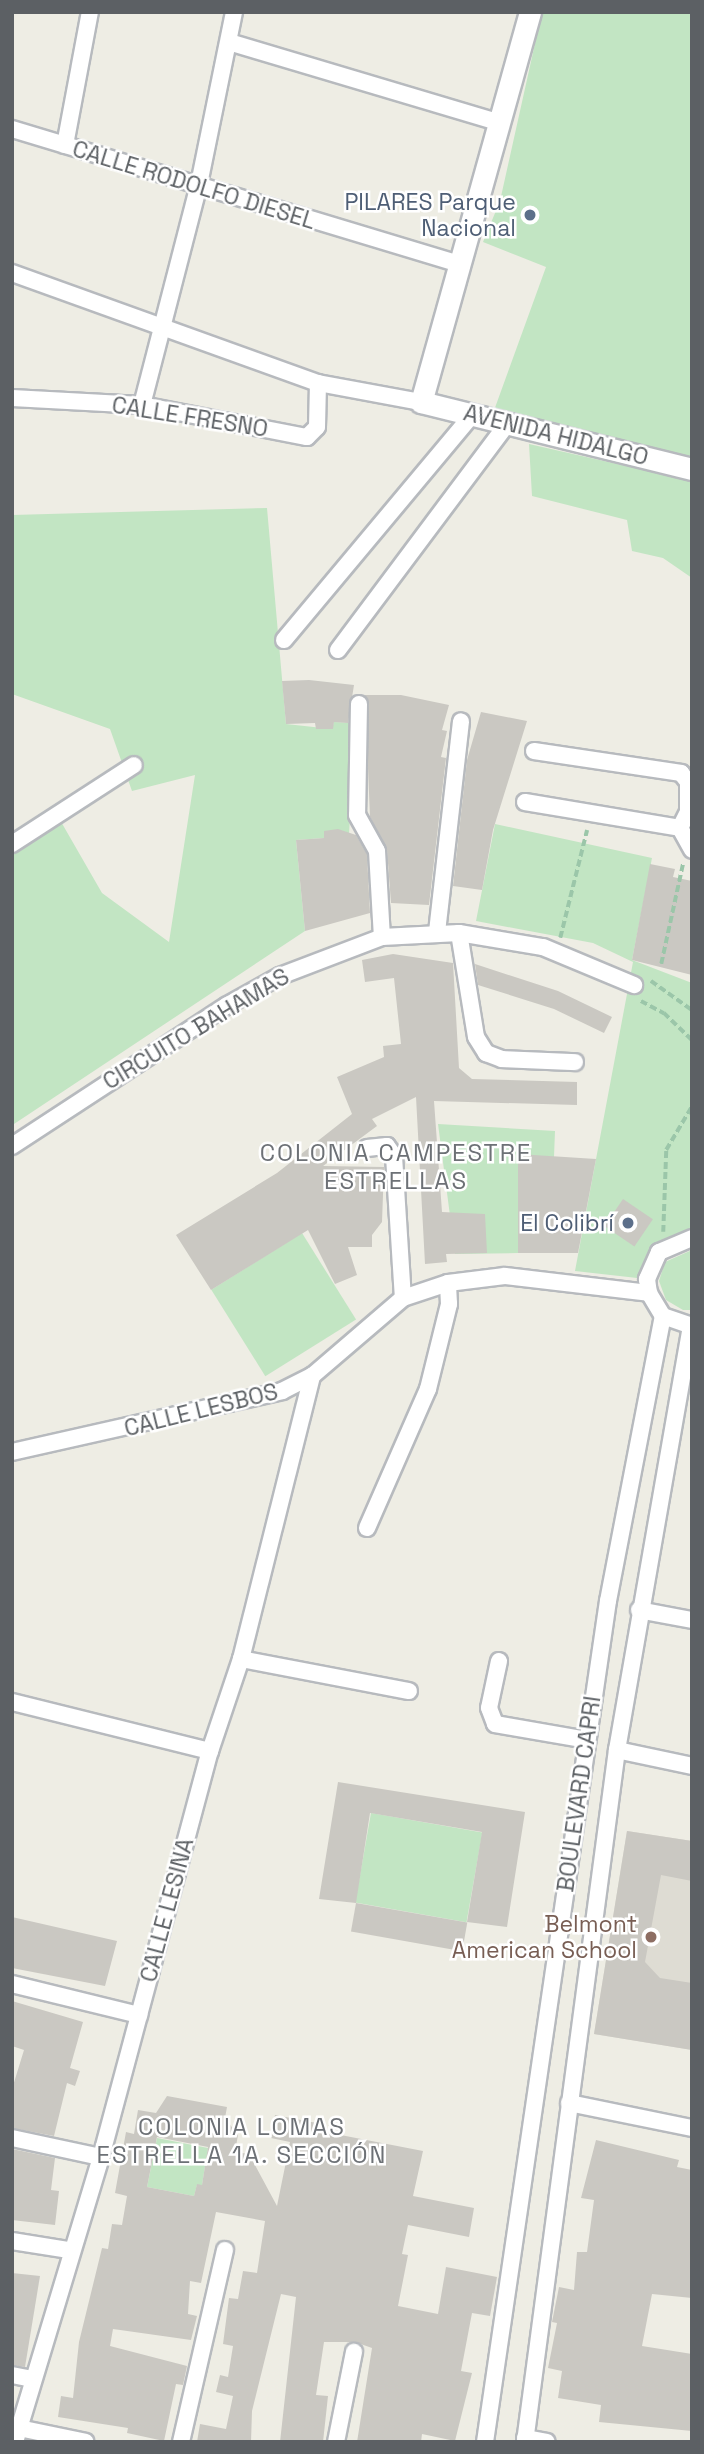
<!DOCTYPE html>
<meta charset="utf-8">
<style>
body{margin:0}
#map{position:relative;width:704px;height:2454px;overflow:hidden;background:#eeede4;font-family:"Space Grotesk",sans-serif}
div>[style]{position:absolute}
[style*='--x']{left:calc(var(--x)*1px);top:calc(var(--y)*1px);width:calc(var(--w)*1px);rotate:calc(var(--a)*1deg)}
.education>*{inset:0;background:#dedcd3}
.green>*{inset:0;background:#c2e5c3;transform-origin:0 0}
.building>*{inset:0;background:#cac8c2;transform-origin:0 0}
.path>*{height:3.5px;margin-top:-1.75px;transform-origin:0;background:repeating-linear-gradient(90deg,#9bc6a9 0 7px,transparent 0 10.5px)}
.roads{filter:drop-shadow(2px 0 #b7babe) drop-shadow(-2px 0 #b7babe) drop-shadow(0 2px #b7babe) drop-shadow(0 -2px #b7babe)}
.street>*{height:16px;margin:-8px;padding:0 8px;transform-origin:8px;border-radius:8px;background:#fff}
.secondary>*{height:21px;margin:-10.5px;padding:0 10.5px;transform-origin:10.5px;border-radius:10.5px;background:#fff}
.dots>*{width:19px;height:19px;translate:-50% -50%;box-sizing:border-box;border:4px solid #fff;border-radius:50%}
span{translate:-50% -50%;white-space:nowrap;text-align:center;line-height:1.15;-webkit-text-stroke:5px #fff;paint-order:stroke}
.street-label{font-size:23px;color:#5c6064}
.service-label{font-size:23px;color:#4e5e75}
.right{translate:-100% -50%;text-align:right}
.education-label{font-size:23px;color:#785e54}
.neighbourhood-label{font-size:24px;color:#6d7176;letter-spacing:2px}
.frame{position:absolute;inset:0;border:14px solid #5c6064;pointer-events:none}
</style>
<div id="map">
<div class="education">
<i style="clip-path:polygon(627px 1831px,692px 1841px,692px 2050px,594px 2034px)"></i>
</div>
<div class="green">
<i style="clip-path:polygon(542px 12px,692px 12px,692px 468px,492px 416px,546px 267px,483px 242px,500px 201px)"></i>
<i style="clip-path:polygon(529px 444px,692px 481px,692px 578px,663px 558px,632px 551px,627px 520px,532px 496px)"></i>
<i style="clip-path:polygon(267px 508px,286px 724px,332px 729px,334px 722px,355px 723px,349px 835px,325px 831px,324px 838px,296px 840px,305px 931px,14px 1124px,12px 854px,60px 820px,102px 893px,169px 942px,195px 775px,132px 791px,110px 729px,12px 694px,12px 515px)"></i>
<i style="clip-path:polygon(495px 824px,652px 858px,632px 960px,692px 983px,692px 1238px,670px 1243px,646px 1279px,575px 1271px,633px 962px,593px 943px,476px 921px)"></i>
<i style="clip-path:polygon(438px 1124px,555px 1131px,554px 1157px,518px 1155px,518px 1253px,455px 1254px)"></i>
<i style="left:302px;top:1233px;width:102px;height:107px;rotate:58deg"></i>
<i style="clip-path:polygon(692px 1250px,692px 1310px,683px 1310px,666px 1300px,659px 1281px,665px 1262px)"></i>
<i style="left:371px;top:1813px;width:113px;height:91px;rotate:10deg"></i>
<i style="clip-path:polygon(157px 2138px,208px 2148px,202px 2185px,197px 2185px,194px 2196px,147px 2187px)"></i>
</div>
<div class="building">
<i style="clip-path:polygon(309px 680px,354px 685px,348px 723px,334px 722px,333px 729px,316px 729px,315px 723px,286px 724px,282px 681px)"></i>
<i style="clip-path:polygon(365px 695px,401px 695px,449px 705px,442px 730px,447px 731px,441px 757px,446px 758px,429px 905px,391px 903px,387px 850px,370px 817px)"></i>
<i style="clip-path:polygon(481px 712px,527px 721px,493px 830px,482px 890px,453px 886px,467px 760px)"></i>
<i style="clip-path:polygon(338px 829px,356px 835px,367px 854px,370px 913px,305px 931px,296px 840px,324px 838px,324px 831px)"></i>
<i style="clip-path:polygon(650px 864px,675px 869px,673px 877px,692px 881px,692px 975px,632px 960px)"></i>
<i style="clip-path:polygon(393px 954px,453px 963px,459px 1068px,472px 1079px,577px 1082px,577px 1105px,434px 1101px,442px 1212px,485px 1214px,487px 1253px,446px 1254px,447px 1262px,425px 1264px,416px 1097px,372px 1119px,377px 1126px,323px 1166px,384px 1167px,382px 1222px,372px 1235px,372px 1247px,348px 1247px,357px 1275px,335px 1284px,308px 1230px,211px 1290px,176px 1235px,277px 1173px,352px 1114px,337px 1077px,384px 1057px,383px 1046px,401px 1044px,394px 978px,365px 982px,362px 960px)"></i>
<i style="clip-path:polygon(475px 964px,558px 991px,612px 1017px,604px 1033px,554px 1009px,478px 985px)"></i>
<i style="clip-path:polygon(518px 1154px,596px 1159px,578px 1253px,518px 1253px)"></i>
<i style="left:623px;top:1199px;width:36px;height:33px;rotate:34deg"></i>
<i style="clip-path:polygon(338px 1782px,525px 1812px,507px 1927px,467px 1922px,482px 1832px,370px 1813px,356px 1903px,319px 1899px)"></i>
<i style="clip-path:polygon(627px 1831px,692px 1841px,692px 1881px,661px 1875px,645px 1962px,660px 1978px,692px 1983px,692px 2050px,594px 2034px)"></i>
<i style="left:356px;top:1903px;width:113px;height:29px;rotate:10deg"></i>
<i style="clip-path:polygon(12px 1917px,117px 1941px,105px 1986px,12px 1968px)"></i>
<i style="clip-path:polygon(12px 2001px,83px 2022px,70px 2068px,80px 2071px,75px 2086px,67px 2083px,54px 2136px,12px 2128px,12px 2089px,24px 2050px,12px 2046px)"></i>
<i style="clip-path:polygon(evenodd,167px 2096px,227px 2107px,225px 2118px,238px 2135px,235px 2152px,249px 2154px,277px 2206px,290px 2142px,271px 2138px,275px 2115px,322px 2124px,320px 2131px,423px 2151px,413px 2196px,474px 2208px,469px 2237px,408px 2225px,402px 2254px,408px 2255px,398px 2306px,438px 2314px,446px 2267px,497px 2277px,490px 2316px,472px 2313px,461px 2371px,472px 2373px,455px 2441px,422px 2434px,421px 2442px,357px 2442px,372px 2348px,355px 2342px,324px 2342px,316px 2395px,328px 2396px,323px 2442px,280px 2442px,296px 2297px,281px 2294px,252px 2411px,251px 2442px,197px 2442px,200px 2424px,226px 2429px,233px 2396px,216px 2392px,220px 2375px,228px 2377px,233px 2346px,223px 2344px,229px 2298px,238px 2299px,243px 2271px,257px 2273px,265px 2221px,216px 2212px,201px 2283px,190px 2281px,188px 2314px,197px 2316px,191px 2340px,113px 2329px,110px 2346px,187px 2366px,183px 2385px,176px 2384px,164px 2441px,127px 2433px,128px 2428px,58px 2417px,61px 2396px,73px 2398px,79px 2342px,102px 2248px,108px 2249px,112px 2224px,122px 2225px,127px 2196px,115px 2193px,126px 2132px,134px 2134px,138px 2110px,156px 2113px,167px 2096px,157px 2137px,208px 2147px,202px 2185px,197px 2184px,194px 2196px,147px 2187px,157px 2137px)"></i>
<i style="clip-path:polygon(596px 2140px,679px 2160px,677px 2167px,692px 2170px,692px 2298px,652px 2294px,642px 2346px,692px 2354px,692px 2431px,599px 2422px,601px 2405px,558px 2398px,562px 2371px,548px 2368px,557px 2323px,552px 2322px,559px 2287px,574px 2290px,577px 2252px,587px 2252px,594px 2200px,581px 2198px)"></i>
<i style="clip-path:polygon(12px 2149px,55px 2158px,51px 2190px,59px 2191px,55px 2225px,12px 2220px)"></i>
<i style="clip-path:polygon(12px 2273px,40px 2276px,25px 2367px,12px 2365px)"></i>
</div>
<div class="path">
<i style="--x:560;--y:938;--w:111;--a:-76"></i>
<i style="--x:661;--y:964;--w:103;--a:-77.7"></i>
<i style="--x:651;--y:981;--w:50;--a:35.3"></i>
<i style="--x:641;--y:1001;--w:26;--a:28"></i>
<i style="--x:664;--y:1013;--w:39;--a:44"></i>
<i style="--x:663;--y:1232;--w:82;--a:-87.9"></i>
<i style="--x:666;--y:1150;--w:51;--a:-59.4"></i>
</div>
<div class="roads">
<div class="street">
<i style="--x:229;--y:42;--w:283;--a:16.6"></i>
<i style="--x:12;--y:129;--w:465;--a:16.8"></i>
<i style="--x:65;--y:145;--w:135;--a:-79.4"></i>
<i style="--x:12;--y:273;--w:325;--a:19.8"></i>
<i style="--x:318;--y:383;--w:105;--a:10.5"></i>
<i style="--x:12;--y:398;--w:130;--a:3.1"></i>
<i style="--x:142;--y:405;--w:168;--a:11"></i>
<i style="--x:307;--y:437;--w:14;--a:-45"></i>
<i style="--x:317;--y:427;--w:44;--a:-88.7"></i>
<i style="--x:142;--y:405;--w:223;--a:-75.5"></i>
<i style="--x:198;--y:189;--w:181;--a:-78.5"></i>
<i style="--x:284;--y:640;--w:295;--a:-50.1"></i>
<i style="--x:338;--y:650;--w:284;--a:-53.2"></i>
<i style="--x:359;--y:704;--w:111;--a:91"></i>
<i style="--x:357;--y:815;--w:41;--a:60.9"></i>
<i style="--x:377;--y:851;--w:86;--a:86.7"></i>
<i style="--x:534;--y:751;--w:149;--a:8.5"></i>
<i style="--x:681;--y:773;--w:11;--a:52"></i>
<i style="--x:688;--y:782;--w:30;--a:90"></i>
<i style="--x:688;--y:812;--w:18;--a:117"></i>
<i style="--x:680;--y:828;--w:25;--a:61"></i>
<i style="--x:525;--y:802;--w:157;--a:9.5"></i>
<i style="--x:12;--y:844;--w:145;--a:-32.9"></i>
<i style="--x:437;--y:932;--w:212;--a:-83.5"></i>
<i style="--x:459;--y:933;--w:105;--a:80.7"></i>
<i style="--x:476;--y:1037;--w:19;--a:58"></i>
<i style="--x:486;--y:1053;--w:17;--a:21"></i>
<i style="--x:502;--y:1059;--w:73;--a:2.4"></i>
<i style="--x:12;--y:1146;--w:256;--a:-33.2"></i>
<i style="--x:226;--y:1006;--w:62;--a:-29.1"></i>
<i style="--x:280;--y:976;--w:109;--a:-20.9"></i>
<i style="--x:382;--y:937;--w:77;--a:-3"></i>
<i style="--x:459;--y:933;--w:85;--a:9.5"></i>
<i style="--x:543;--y:947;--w:99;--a:22.7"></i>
<i style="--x:367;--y:1148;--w:20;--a:-6"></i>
<i style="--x:387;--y:1146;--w:12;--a:55"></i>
<i style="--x:394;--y:1156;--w:142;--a:86.4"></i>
<i style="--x:692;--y:1238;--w:36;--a:157"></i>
<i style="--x:659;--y:1252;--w:30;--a:114"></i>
<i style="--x:647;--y:1279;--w:14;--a:82"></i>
<i style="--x:649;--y:1293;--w:27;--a:59"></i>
<i style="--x:663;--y:1316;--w:31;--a:19"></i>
<i style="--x:12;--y:1452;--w:277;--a:-12.7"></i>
<i style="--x:282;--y:1391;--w:34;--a:-27"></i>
<i style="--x:312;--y:1376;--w:120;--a:-40.6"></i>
<i style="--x:403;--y:1298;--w:47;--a:-18.4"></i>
<i style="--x:448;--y:1283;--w:57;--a:-7"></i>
<i style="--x:505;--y:1276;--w:145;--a:6.7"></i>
<i style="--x:367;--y:1528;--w:152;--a:-66.3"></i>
<i style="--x:428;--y:1389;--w:88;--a:-76.1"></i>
<i style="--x:449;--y:1304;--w:21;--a:-93"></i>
<i style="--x:639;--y:1610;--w:54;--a:10.7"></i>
<i style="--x:241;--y:1659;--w:171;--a:10.8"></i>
<i style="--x:499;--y:1661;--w:48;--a:102"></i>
<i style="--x:489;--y:1708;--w:17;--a:69"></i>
<i style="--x:495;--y:1724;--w:93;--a:9.9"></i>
<i style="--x:12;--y:1702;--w:204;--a:13.9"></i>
<i style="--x:617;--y:1750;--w:77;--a:12"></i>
<i style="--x:12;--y:1984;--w:131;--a:13.7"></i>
<i style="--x:569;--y:2103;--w:126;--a:11.5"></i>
<i style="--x:12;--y:2138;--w:91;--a:12.1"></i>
<i style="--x:12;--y:2241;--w:58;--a:9"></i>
<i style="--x:12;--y:2375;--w:20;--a:11"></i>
<i style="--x:19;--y:2428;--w:68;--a:11.8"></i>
<i style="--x:525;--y:2438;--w:22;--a:10"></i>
<i style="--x:15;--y:2442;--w:298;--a:-73.2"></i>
<i style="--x:101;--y:2157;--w:420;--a:-75"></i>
<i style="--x:210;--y:1751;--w:97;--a:-71.4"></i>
<i style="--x:241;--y:1659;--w:292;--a:-75.9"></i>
<i style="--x:181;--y:2442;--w:197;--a:-77.1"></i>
<i style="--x:336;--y:2442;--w:92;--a:-78.7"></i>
<i style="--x:485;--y:2442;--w:850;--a:-81.68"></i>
<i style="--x:608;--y:1601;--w:290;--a:-79.1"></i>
<i style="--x:525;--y:2442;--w:698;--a:-82.43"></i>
<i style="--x:617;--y:1750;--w:430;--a:-80.1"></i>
</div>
<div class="secondary">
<i style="--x:530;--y:12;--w:405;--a:105.6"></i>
<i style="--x:421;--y:402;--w:279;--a:13.9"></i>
</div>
</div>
<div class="dots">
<i style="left:530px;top:215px;background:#5c6f8a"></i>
<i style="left:628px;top:1223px;background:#5c6f8a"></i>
<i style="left:651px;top:1937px;background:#8d6e63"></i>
</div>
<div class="street-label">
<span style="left:194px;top:185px;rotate:17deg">CALLE RODOLFO DIESEL</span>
<span style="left:190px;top:417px;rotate:9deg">CALLE FRESNO</span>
<span style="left:556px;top:435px;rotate:14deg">AVENIDA HIDALGO</span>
<span style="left:196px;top:1029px;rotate:-31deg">CIRCUITO BAHAMAS</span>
<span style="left:201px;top:1410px;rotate:-14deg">CALLE LESBOS</span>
<span style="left:579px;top:1794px;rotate:-82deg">BOULEVARD CAPRI</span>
<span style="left:167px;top:1910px;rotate:-75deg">CALLE LESINA</span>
</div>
<div class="service-label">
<span class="right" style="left:516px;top:215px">PILARES Parque<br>Nacional</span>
<span class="right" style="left:614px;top:1223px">El Colibrí</span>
</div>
<div class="education-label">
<span class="right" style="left:637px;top:1937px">Belmont<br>American School</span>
</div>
<div class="neighbourhood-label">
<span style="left:396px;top:1167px">COLONIA CAMPESTRE<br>ESTRELLAS</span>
<span style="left:242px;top:2141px">COLONIA LOMAS<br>ESTRELLA 1A. SECCIÓN</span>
</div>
<div class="frame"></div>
</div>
